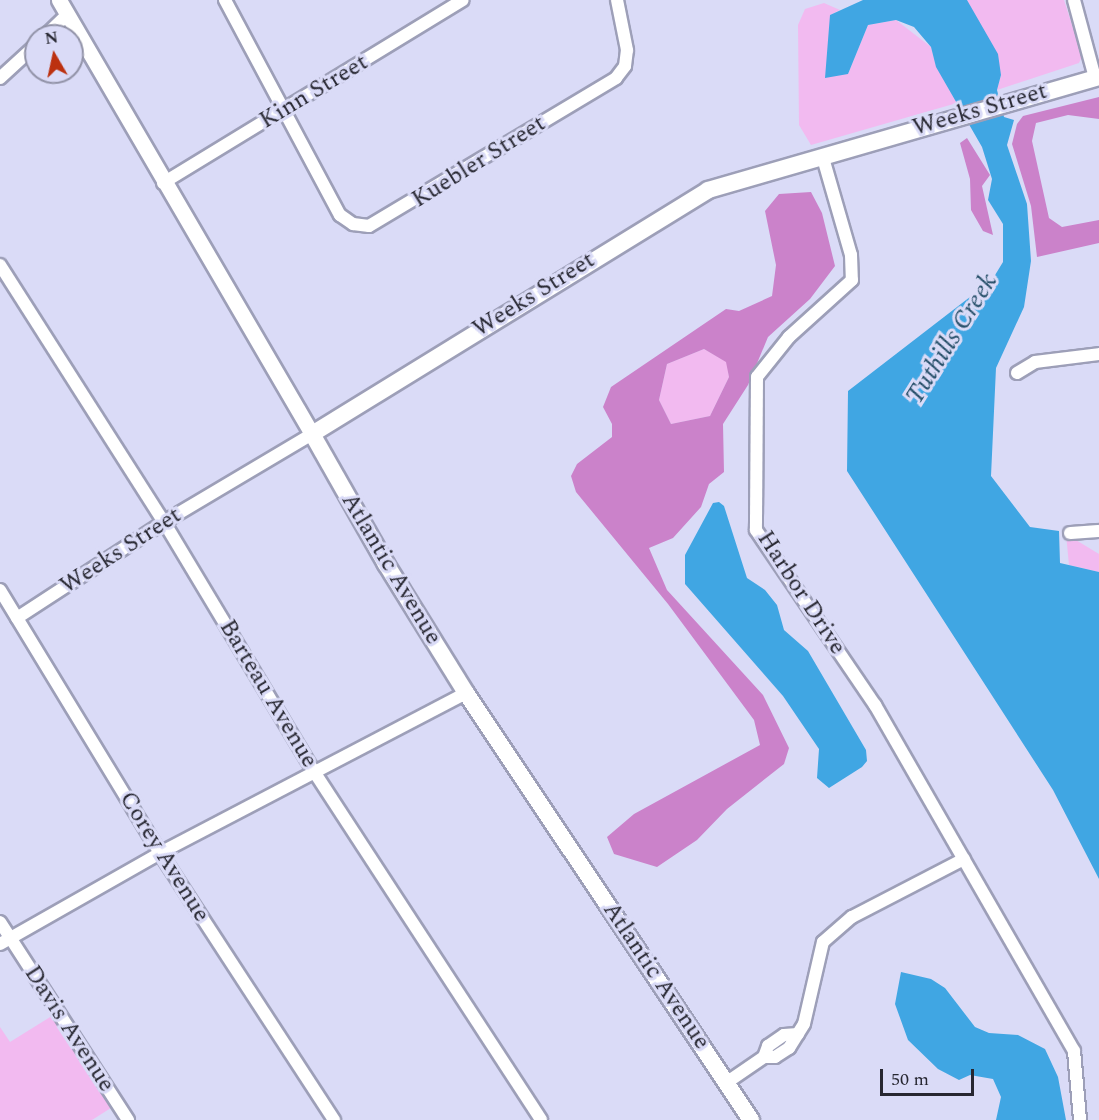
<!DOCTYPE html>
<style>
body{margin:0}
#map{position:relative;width:1099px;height:1120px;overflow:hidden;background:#dadbf7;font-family:Spectral,serif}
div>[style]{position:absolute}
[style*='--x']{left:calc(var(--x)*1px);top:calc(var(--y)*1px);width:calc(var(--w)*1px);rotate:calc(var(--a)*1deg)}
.green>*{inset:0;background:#f2baf0}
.forest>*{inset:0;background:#cb82ca}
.water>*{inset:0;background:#40a6e3}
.roads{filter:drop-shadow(2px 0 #9d9fb8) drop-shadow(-2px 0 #9d9fb8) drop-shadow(0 2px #9d9fb8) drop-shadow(0 -2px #9d9fb8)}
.minor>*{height:12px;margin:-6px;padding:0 6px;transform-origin:6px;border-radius:6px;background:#fff}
.tertiary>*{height:15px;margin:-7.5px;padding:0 7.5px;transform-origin:7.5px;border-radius:7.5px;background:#fff}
.secondary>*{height:16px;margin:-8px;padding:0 8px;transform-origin:8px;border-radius:8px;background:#fff}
span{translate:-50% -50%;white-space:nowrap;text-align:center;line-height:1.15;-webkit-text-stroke:6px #dadbf7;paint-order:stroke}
.street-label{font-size:24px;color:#272731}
.water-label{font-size:26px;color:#264f69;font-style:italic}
.north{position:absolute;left:24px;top:24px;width:60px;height:60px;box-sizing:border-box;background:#dadbf7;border:2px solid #9293a8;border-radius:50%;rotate:351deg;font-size:16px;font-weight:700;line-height:24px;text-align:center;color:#272731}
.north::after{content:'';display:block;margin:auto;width:21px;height:27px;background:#bc3110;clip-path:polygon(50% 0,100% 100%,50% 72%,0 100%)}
.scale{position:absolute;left:880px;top:1069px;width:94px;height:27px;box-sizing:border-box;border:3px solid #272731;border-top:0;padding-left:8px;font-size:18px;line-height:21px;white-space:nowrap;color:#272731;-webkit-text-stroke:4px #dadbf7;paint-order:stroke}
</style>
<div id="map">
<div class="green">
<i style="clip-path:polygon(967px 0,1064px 0,1082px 56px,1079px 63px,997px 90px,1001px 75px)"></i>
<i style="clip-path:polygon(824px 3px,840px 10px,830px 15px,848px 74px,868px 25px,896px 20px,931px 47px,936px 66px,957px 103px,811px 145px,799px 125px,798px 25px,805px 9px)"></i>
<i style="clip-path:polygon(704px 349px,727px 362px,729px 377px,710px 416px,671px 424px,659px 400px,667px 364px)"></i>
<i style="clip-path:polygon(1066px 534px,1099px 554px,1099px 572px,1069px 565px)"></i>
<i style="clip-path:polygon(55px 1014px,114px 1106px,92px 1120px,0 1120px,0 1027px,10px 1042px)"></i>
</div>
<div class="forest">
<i style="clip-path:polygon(1099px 97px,1099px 119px,1068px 115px,1036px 123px,1032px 141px,1049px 218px,1062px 227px,1099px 220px,1099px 243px,1037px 257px,1031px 206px,1012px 144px,1017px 124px,1023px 116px)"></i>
<i style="clip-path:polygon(967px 138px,990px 175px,982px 186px,993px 235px,983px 231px,971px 210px,970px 179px,960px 143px)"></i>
<i style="clip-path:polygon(evenodd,811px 192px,822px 213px,835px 266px,810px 299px,768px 337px,748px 385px,723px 424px,724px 472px,709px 484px,701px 507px,673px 538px,649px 548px,667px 590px,763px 695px,789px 748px,784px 764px,727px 809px,697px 840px,657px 867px,614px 854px,607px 837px,634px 814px,760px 745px,754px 720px,668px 604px,576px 492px,571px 476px,577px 464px,612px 437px,612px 424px,603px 407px,611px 387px,726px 309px,739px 311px,772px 296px,776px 265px,765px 211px,779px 194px,811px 192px,704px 349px,726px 362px,729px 377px,710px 416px,671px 424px,659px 400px,667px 364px,704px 349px)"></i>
</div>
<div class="water">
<i style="clip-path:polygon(863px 0,967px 0,998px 54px,1001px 75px,997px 90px,1004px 117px,1014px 120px,1007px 145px,1027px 204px,1031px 261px,1024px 307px,996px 368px,991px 476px,1030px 527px,1059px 531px,1060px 563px,1099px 572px,1099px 879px,1053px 790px,847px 471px,848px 391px,992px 280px,1003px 262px,1003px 224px,988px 200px,992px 179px,982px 147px,936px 67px,931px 47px,914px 27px,896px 20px,868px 25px,848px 74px,825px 78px,830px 15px)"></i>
<i style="clip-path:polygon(719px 502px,724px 506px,747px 578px,765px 590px,777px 605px,784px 630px,808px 651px,866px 750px,867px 761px,862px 767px,829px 788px,817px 778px,819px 749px,783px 696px,685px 584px,685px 555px,713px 503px)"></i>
<i style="clip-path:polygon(901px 972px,931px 979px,945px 988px,975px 1027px,989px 1033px,1018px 1035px,1045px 1049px,1058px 1077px,1066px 1120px,996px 1120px,1001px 1097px,993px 1079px,970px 1075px,959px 1080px,938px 1069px,908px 1040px,895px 1004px)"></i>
</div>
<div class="roads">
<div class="minor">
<i style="--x:225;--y:0;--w:244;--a:61.9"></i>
<i style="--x:340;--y:215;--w:16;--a:35"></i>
<i style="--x:353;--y:224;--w:16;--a:7"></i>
<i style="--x:369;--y:226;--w:288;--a:-30.9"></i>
<i style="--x:616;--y:78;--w:15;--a:-53"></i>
<i style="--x:625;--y:66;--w:16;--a:-83"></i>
<i style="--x:627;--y:50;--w:51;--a:-101.3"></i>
<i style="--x:1074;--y:0;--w:81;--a:74.9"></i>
<i style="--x:45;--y:36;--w:32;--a:-44"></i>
<i style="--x:0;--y:78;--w:49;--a:-42.5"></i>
<i style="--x:823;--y:158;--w:101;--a:73.9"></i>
<i style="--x:851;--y:255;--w:25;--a:88"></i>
<i style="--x:852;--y:280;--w:85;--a:137.9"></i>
<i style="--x:789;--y:337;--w:51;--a:128.7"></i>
<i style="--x:757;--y:377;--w:153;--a:90.4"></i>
<i style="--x:756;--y:530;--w:212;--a:55.8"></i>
<i style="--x:875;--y:705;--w:399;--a:60.1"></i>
<i style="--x:1074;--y:1051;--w:69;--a:85"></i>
<i style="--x:163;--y:183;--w:351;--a:-31.4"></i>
<i style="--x:0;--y:265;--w:305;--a:57.5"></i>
<i style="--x:164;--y:522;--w:293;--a:59"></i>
<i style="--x:315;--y:773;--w:414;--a:56.9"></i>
<i style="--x:1017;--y:373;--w:21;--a:-31"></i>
<i style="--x:1035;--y:362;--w:64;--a:-7.1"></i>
<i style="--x:1070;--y:533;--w:29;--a:-4"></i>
<i style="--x:0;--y:590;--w:308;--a:58.7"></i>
<i style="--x:160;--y:853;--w:319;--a:56.9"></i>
<i style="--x:17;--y:618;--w:176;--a:-33.1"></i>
<i style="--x:164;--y:522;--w:172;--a:-30.7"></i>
<i style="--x:0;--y:922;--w:236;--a:57.1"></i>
<i style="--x:0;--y:944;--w:184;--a:-29.6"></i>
<i style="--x:160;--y:853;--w:345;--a:-27.6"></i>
<i style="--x:764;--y:1057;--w:11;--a:0"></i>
<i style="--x:775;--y:1057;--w:17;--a:-33"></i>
<i style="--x:789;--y:1048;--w:28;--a:-58"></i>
<i style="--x:804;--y:1024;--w:84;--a:-77"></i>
<i style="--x:823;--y:942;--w:38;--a:-41"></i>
<i style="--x:852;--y:917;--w:126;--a:-27.4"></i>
<i style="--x:726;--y:1083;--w:46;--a:-34.4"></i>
<i style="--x:764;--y:1057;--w:12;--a:-70"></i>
<i style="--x:768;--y:1046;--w:19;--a:-35"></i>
<i style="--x:784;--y:1035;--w:14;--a:-4"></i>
</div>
<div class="tertiary">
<i style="--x:59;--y:0;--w:502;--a:59.76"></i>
</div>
<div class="secondary">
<i style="--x:751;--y:1120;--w:513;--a:-123.72"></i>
<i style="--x:466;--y:693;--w:152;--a:-121.8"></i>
<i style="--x:386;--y:564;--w:150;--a:-119.6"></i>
<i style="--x:312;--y:434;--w:465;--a:-31.6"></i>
<i style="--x:708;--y:190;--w:407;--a:-16.1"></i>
</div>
</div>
<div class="street-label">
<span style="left:314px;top:92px;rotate:-31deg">Kinn Street</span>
<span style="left:980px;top:110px;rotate:-16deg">Weeks Street</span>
<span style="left:479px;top:162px;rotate:-32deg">Kuebler Street</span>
<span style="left:534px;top:295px;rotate:-32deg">Weeks Street</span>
<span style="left:121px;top:551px;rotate:-33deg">Weeks Street</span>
<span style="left:391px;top:569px;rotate:59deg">Atlantic Avenue</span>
<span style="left:801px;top:593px;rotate:57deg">Harbor Drive</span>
<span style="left:268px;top:694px;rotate:59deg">Barteau Avenue</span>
<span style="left:164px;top:857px;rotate:58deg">Corey Avenue</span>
<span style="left:656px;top:976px;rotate:56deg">Atlantic Avenue</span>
<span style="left:69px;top:1029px;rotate:57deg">Davis Avenue</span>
</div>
<div class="water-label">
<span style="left:952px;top:339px;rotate:-58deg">Tuthills Creek</span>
</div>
<div class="north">N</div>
<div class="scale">50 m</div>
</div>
